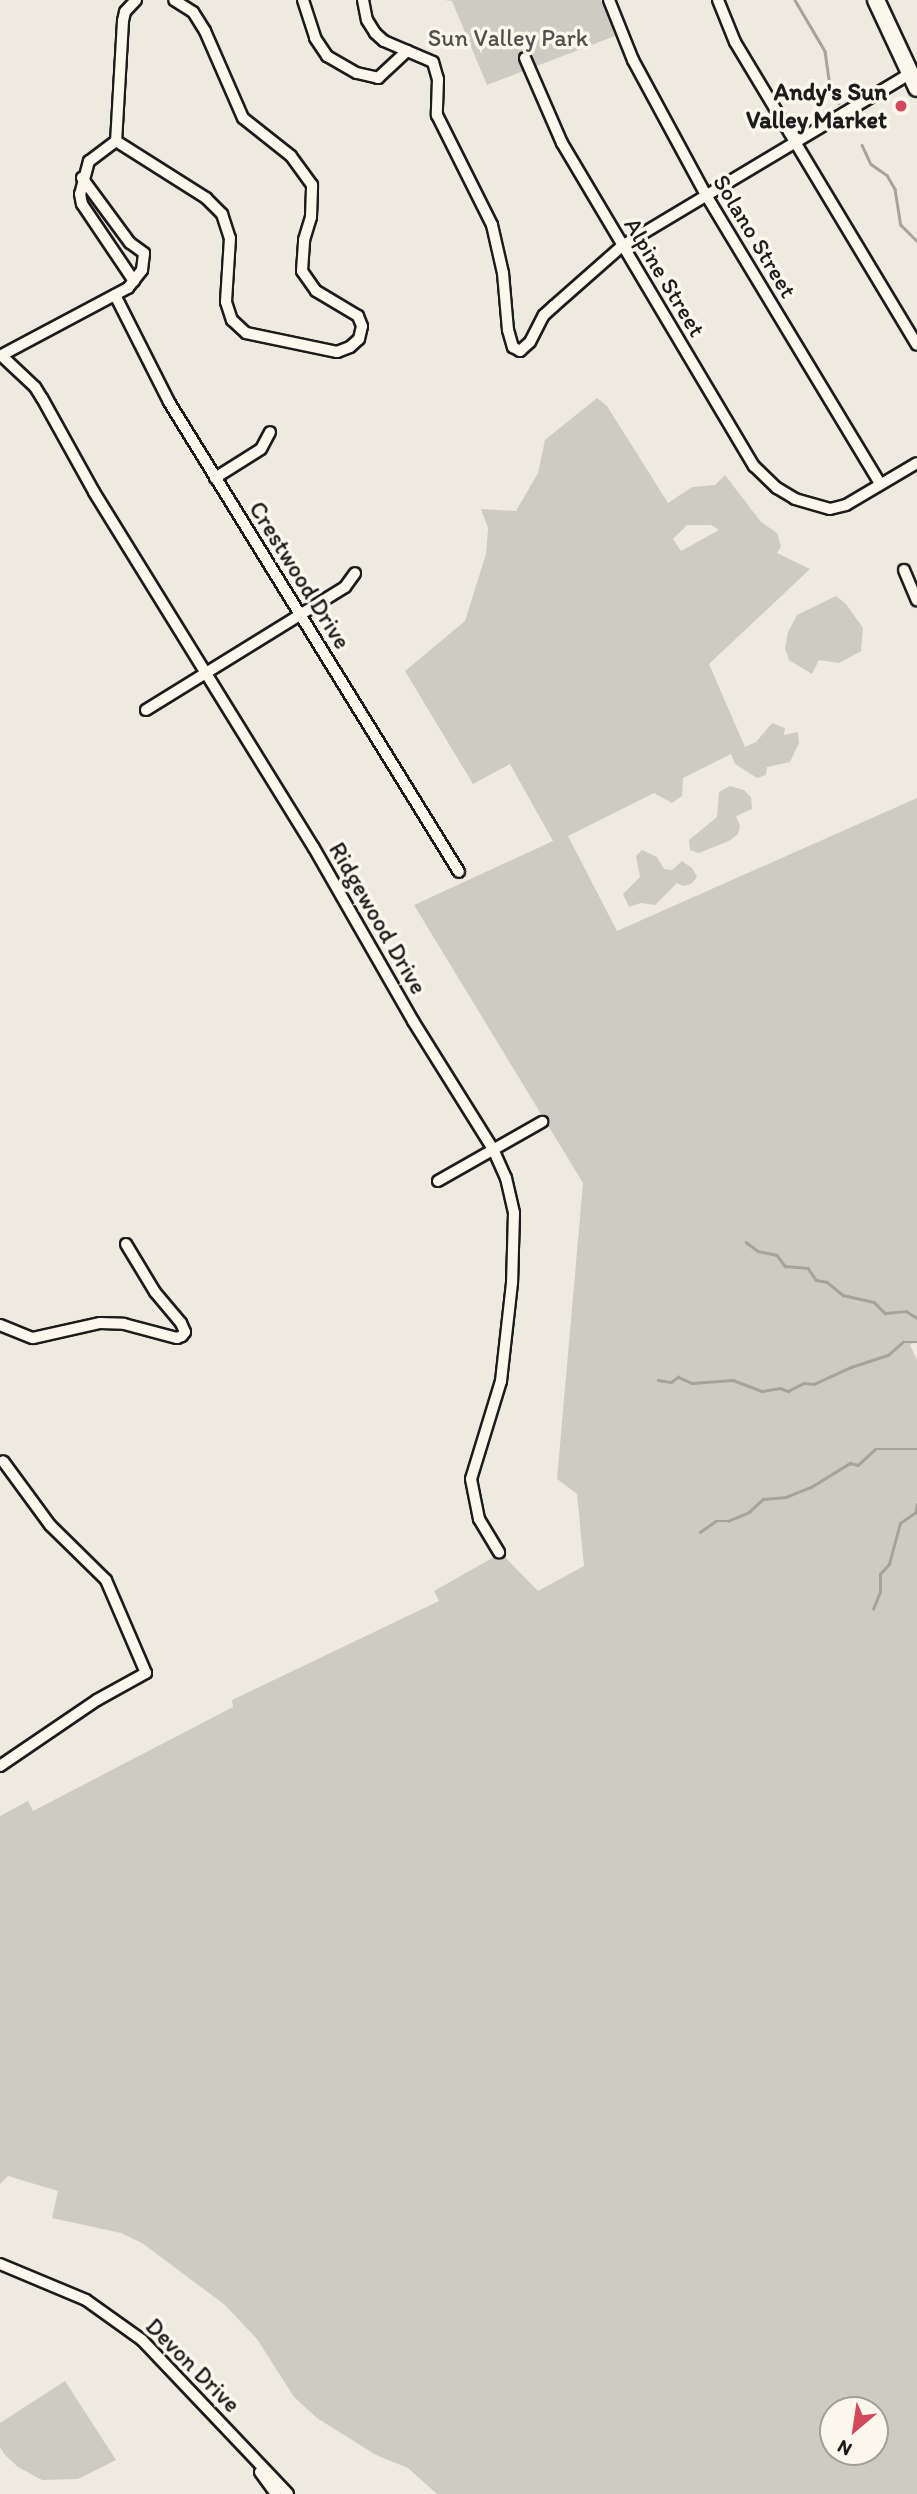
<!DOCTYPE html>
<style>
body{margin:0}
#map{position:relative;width:917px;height:2494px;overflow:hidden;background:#eeeadf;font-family:Itim,sans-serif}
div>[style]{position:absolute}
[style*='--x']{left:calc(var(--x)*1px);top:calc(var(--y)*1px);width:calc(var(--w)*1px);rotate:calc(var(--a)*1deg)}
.green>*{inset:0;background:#ceccc2}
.stream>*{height:2.5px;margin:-1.25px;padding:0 1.25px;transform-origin:1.25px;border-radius:1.25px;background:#a6a39d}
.roads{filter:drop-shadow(2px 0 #1c1c1c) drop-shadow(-2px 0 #1c1c1c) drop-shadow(0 2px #1c1c1c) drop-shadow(0 -2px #1c1c1c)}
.street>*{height:10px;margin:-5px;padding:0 5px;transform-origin:5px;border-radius:5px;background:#fbf7ec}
.secondary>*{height:16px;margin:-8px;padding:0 8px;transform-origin:8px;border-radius:8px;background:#fbf7ec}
.dots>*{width:19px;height:19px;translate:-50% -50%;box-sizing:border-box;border:4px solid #fbf7ec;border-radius:50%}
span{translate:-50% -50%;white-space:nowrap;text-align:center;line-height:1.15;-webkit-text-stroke:7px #fbf7ec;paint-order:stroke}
.park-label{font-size:24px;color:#51514e}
.poi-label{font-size:24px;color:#1c1c1c;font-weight:700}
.right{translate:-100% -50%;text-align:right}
.street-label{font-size:24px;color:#1c1c1c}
.north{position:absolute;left:819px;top:2396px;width:70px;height:70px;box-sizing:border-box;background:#fbf7ec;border:2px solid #a29f99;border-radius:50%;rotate:209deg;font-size:19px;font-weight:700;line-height:28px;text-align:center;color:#1c1c1c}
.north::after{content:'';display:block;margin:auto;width:24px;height:32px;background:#d1495b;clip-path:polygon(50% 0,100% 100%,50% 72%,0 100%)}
</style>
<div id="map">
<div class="green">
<i style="clip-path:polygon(444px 0,601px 0,615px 36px,487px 85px,452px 1px)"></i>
<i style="clip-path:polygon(evenodd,597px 398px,607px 406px,668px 503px,692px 487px,715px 485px,725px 475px,761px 522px,777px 533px,781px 547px,777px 553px,810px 569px,709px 664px,745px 747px,756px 742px,772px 723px,785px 728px,784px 735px,798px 732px,799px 743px,790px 762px,767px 767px,766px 775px,757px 778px,735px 764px,731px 754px,683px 778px,682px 796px,672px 803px,654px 793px,568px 836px,617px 931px,917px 798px,917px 1341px,910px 1345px,917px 1360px,917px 2494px,437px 2494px,408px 2468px,376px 2455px,317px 2418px,294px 2397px,257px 2339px,225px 2305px,142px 2243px,121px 2233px,52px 2218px,58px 2191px,8px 2176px,0 2184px,0 1816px,28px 1801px,33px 1811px,233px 1707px,232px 1700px,439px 1601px,434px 1591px,501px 1553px,538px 1591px,584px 1566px,577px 1494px,557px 1479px,583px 1183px,414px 905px,553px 841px,510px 764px,473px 784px,405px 671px,465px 621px,486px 554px,488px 528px,481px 509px,516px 511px,538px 473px,545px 440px,597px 398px,687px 525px,711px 525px,719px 530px,681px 551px,673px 539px,687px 525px,597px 398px,833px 2410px,875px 2410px,875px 2452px,833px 2452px,833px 2410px)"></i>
<i style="clip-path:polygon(836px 596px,846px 604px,863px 628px,861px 651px,839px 663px,819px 660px,812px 674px,789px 660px,785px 648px,788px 632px,797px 615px)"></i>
<i style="clip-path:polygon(730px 786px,744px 790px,751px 797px,752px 809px,736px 816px,740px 826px,738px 834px,729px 841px,699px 853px,690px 850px,689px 840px,717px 817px,719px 792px)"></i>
<i style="clip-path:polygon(642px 850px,657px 857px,664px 869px,672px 870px,682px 861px,692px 868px,697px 877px,691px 884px,683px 886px,677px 883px,655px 905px,641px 903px,629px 907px,623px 894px,640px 877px,636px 856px)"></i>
<i style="clip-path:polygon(65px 2381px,116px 2460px,78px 2479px,42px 2480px,18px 2467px,4px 2454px,0 2447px,0 2423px)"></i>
</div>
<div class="stream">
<i style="--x:795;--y:0;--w:59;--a:59.5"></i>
<i style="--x:825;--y:51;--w:29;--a:82"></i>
<i style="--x:829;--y:80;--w:25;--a:67"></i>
<i style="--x:862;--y:145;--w:21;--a:65"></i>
<i style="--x:871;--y:164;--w:19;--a:35"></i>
<i style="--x:887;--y:175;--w:16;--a:60"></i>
<i style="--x:895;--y:189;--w:36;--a:81"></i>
<i style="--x:901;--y:225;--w:23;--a:45"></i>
<i style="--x:746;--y:1242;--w:15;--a:37"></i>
<i style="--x:758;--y:1251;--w:19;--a:12"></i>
<i style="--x:777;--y:1255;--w:14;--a:54"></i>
<i style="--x:785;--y:1266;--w:23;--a:5"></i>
<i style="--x:808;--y:1268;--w:14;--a:56"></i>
<i style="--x:816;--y:1280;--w:11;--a:10"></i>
<i style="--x:827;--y:1282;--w:21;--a:39"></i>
<i style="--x:843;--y:1295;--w:32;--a:13"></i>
<i style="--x:874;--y:1302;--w:16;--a:45"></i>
<i style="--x:885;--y:1313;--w:21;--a:-5"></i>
<i style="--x:906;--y:1311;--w:13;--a:32"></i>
<i style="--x:658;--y:1380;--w:13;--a:9"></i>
<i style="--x:671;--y:1382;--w:9;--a:-36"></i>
<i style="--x:678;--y:1377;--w:15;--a:23"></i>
<i style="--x:692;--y:1383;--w:41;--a:-4.2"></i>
<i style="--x:733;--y:1380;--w:31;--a:21"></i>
<i style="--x:762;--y:1391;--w:18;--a:-9"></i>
<i style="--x:780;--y:1388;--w:9;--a:21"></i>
<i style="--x:788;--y:1391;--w:18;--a:-27"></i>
<i style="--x:804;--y:1383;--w:10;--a:6"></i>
<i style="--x:814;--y:1384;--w:41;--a:-24.7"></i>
<i style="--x:851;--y:1367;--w:39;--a:-18"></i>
<i style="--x:888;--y:1355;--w:20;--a:-41"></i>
<i style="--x:903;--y:1342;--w:14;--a:0"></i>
<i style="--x:700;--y:1532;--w:19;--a:-35"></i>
<i style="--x:716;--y:1521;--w:12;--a:0"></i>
<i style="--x:728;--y:1521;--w:23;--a:-23"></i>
<i style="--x:749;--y:1512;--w:19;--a:-43"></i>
<i style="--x:763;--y:1499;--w:23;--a:-5"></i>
<i style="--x:786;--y:1497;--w:27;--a:-22"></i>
<i style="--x:811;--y:1487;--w:46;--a:-31.6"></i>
<i style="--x:850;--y:1463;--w:8;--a:14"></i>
<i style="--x:858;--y:1465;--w:23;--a:-43"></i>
<i style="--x:875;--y:1449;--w:42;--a:0"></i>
<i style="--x:873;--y:1609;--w:18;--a:-68"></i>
<i style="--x:880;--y:1592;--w:18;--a:-90"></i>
<i style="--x:880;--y:1574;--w:13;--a:-48"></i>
<i style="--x:889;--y:1564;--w:42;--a:-75"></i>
<i style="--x:900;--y:1523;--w:18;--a:-34"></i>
<i style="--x:915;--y:1513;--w:9;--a:-77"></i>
</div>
<div class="roads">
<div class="street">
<i style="--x:136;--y:0;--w:16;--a:133"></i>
<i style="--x:125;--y:12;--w:9;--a:103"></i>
<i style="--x:123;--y:21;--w:120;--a:93.3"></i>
<i style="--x:116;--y:141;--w:107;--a:32.3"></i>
<i style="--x:206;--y:198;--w:23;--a:45"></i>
<i style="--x:222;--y:214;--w:25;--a:72"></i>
<i style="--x:230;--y:238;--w:64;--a:93.6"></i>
<i style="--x:226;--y:302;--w:19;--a:72"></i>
<i style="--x:232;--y:320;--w:19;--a:43"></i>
<i style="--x:246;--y:333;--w:93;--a:11.8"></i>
<i style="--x:337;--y:352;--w:14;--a:-21"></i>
<i style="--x:350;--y:347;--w:12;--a:-42"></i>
<i style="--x:359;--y:339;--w:13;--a:-77"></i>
<i style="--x:362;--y:326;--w:11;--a:-112"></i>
<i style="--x:358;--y:316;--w:49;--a:-149.2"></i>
<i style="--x:316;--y:291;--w:24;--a:-125"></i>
<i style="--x:302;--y:271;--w:31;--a:-86"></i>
<i style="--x:304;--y:240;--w:24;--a:-73"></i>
<i style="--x:311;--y:217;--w:32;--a:-88"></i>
<i style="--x:312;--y:185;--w:36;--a:-126"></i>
<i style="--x:291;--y:156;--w:61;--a:-141.6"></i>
<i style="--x:243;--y:118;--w:95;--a:-113.6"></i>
<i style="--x:205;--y:31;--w:22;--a:-122"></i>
<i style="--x:193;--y:12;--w:22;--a:-148"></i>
<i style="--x:303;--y:0;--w:40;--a:72"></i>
<i style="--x:315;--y:38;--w:22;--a:56"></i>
<i style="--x:327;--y:56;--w:34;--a:30"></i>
<i style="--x:357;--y:73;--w:22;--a:13"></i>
<i style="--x:378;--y:78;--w:40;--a:-43"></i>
<i style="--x:363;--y:0;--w:20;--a:79"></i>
<i style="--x:367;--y:20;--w:15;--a:58"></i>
<i style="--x:375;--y:33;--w:12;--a:42"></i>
<i style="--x:384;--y:41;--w:53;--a:23.2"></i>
<i style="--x:433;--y:62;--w:18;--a:74"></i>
<i style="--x:438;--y:79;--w:36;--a:92"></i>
<i style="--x:437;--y:115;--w:123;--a:63.4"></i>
<i style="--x:492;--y:225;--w:49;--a:77.1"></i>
<i style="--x:503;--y:273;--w:57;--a:85"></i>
<i style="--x:508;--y:330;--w:18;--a:74"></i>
<i style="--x:513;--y:347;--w:8;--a:30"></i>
<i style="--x:520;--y:351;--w:13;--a:-42"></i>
<i style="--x:530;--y:342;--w:30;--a:-63"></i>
<i style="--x:544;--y:315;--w:13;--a:-42"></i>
<i style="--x:554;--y:306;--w:91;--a:-41.4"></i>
<i style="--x:622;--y:246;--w:335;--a:-30.9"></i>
<i style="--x:609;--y:0;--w:65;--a:68.2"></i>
<i style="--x:633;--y:60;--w:153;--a:61.6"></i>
<i style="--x:706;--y:195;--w:337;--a:58.9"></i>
<i style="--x:718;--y:0;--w:45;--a:68"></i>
<i style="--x:735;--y:42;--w:353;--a:59"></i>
<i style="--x:525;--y:58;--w:93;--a:66.5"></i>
<i style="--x:562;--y:143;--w:376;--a:59.3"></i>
<i style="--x:754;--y:466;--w:32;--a:44"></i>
<i style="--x:777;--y:488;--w:21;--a:31"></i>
<i style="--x:795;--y:499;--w:36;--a:16"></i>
<i style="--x:830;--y:509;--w:16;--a:-14"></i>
<i style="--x:846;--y:505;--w:82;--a:-30.6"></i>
<i style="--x:116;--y:141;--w:34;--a:143"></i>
<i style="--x:89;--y:161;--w:34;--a:105"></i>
<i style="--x:80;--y:194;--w:10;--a:79"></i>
<i style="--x:82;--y:204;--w:93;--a:56"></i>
<i style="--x:115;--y:295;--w:120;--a:63.2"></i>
<i style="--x:169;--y:402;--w:552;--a:58.32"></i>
<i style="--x:0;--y:356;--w:145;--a:-28"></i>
<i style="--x:128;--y:288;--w:23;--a:-52"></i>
<i style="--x:142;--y:270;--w:17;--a:-83"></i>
<i style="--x:144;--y:253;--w:17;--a:-144"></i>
<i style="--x:130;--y:243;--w:81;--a:-126.4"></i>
<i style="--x:2;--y:356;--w:45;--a:43.2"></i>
<i style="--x:35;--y:387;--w:13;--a:58"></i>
<i style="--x:42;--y:398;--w:107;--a:61"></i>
<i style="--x:94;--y:492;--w:418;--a:58.3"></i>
<i style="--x:314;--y:848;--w:199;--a:60.2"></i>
<i style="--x:413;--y:1021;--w:151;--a:58"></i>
<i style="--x:493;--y:1149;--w:32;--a:66"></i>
<i style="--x:506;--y:1178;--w:36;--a:77"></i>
<i style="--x:514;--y:1213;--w:70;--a:91.6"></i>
<i style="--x:512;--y:1283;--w:99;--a:96.4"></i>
<i style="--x:501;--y:1381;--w:102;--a:107"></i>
<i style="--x:471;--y:1479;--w:41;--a:78.7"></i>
<i style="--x:479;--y:1519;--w:39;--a:59"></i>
<i style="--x:215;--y:478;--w:54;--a:-32.2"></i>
<i style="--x:261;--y:449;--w:19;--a:-62"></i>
<i style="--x:904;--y:570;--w:33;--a:67"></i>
<i style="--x:146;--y:710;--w:234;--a:-31.7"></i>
<i style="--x:345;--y:587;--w:17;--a:-54"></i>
<i style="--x:438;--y:1181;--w:120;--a:-29.6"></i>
<i style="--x:0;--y:1325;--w:35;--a:22"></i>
<i style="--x:33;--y:1338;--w:69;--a:-12.6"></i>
<i style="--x:100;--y:1323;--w:24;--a:2"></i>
<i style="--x:124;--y:1324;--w:55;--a:14.8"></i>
<i style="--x:177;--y:1338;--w:5;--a:-22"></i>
<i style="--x:182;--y:1336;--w:5;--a:-53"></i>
<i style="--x:185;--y:1332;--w:10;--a:-114"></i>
<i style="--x:181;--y:1323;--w:40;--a:-130"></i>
<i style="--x:155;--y:1292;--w:56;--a:-121.1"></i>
<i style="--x:0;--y:1766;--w:117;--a:-34.2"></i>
<i style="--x:97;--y:1700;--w:56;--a:-28.9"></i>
<i style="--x:146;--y:1673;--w:101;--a:-113.3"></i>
<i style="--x:106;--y:1580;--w:78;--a:-135.5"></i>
<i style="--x:50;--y:1525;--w:79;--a:-126.3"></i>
<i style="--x:0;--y:2264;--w:93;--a:22.7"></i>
<i style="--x:86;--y:2300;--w:69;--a:35.5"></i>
<i style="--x:142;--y:2340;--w:212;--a:46.5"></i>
<i style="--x:260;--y:2472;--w:27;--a:54"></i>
</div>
<div class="secondary">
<i style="--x:876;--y:0;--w:97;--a:65"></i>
</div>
</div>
<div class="dots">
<i style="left:901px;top:106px;background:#d1495b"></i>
</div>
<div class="park-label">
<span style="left:508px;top:38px">Sun Valley Park</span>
</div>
<div class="poi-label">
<span class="right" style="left:887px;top:106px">Andy's Sun<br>Valley Market</span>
</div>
<div class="street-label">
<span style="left:755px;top:236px;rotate:59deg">Solano Street</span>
<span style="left:665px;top:277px;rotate:59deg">Alpine Street</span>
<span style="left:300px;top:575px;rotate:58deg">Crestwood Drive</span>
<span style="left:378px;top:918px;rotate:60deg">Ridgewood Drive</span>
<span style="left:193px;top:2365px;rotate:45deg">Devon Drive</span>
</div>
<div class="north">N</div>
</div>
